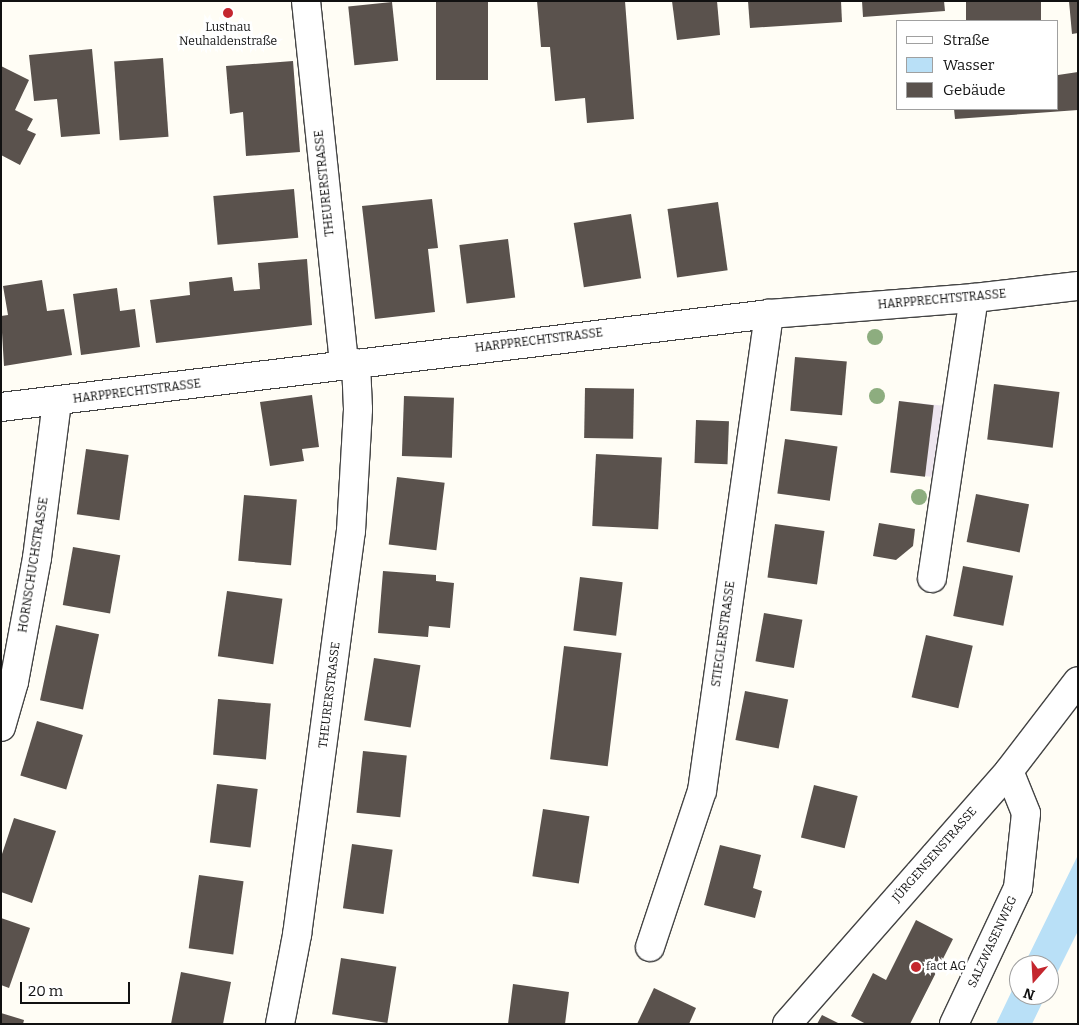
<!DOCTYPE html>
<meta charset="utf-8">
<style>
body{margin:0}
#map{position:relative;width:1079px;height:1025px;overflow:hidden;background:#fffdf5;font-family:Bitter,serif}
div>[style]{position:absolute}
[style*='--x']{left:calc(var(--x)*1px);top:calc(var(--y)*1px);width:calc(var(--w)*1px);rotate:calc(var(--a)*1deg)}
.industrial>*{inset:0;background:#eee6ef;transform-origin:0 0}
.water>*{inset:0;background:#b9e0f7}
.building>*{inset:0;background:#5a524d;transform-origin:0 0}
.roads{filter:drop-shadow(1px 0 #444) drop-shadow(-1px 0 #444) drop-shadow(0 1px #444) drop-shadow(0 -1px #444)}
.minor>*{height:28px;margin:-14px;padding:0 14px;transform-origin:14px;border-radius:14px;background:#fff}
.trees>*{width:16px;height:16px;margin:-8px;border-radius:50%;background:#8dad7f}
.dots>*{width:14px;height:14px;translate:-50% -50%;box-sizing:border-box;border:2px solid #fff;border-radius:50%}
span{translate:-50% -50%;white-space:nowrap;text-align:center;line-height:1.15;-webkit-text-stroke:5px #fff;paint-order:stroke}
.poi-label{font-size:12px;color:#111}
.left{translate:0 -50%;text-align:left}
.street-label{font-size:12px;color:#111}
.frame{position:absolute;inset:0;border:2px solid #111;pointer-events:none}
.legend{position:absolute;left:896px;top:20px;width:162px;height:90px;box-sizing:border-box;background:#fff;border:1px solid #a0a0a0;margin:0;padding:6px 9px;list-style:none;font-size:15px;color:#111}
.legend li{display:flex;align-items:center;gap:10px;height:25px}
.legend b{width:25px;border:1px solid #a0a0a0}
.north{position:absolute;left:1009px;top:955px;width:50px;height:50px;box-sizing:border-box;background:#fff;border:1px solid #a0a0a0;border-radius:50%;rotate:199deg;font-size:14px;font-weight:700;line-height:20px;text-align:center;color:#111}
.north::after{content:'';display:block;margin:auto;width:18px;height:22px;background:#c4262e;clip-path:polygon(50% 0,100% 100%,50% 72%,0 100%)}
.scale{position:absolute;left:20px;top:982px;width:110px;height:22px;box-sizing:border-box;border:2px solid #111;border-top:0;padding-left:6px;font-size:15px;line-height:18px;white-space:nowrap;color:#111;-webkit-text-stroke:4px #fff;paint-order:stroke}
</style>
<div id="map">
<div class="industrial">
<i style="left:899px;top:401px;width:59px;height:72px;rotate:6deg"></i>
</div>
<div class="water">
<i style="clip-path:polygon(1078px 855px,1078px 931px,1049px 989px,1049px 965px,1024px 965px)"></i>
<i style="clip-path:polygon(1019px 976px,1019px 995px,1046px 995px,1032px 1024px,996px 1024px)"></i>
</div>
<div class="building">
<i style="left:436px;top:1px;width:52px;height:79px"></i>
<i style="clip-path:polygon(537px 1px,625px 1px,634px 119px,587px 123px,585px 98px,555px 101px,550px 47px,541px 47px)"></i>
<i style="clip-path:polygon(672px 1px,717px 1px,720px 35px,677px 40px)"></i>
<i style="clip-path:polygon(748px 1px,841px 1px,842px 22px,750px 28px)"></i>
<i style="clip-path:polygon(862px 1px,944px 1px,945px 11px,863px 17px)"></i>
<i style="left:966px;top:1px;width:75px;height:20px"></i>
<i style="clip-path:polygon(1069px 1px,1078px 1px,1078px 33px,1072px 34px)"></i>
<i style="left:392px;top:2px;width:59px;height:44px;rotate:84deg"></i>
<i style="clip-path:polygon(92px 49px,100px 134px,61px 137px,57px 99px,34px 101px,29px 55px)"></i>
<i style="left:163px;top:58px;width:79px;height:49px;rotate:86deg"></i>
<i style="clip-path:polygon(293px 61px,300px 152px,246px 156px,243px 112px,230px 114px,226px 66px)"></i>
<i style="clip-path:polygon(1px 66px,29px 80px,15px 110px,33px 119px,27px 130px,36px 134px,20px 165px,1px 155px)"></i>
<i style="clip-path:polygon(1078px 72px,1078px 110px,955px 119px,954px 109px,1058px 109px,1058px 75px)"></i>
<i style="left:294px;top:189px;width:49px;height:81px;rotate:85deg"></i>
<i style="clip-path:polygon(432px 199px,438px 248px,428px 249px,435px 312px,375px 319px,362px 206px)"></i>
<i style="left:718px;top:202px;width:69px;height:51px;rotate:82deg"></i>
<i style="left:631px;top:214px;width:65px;height:58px;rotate:81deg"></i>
<i style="left:508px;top:239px;width:59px;height:49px;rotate:83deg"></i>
<i style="clip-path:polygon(307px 259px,312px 325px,156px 343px,150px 300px,190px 295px,189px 282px,232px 277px,234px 291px,260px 289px,258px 263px)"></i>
<i style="clip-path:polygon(42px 280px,47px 311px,64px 309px,72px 355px,4px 366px,1px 316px,8px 315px,3px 286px)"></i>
<i style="clip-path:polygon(117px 288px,120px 311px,135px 309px,140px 347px,81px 355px,73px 294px)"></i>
<i style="left:795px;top:357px;width:52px;height:54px;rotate:5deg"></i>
<i style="left:994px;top:384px;width:66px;height:56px;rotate:7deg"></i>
<i style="left:585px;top:388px;width:49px;height:50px;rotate:1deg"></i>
<i style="clip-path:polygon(312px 395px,319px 447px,302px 449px,304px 461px,270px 466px,260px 402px)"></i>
<i style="left:404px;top:396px;width:50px;height:60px;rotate:2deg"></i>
<i style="left:899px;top:401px;width:35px;height:72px;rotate:7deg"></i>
<i style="left:696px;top:420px;width:33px;height:43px;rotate:2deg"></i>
<i style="left:785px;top:439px;width:53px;height:55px;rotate:8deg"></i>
<i style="left:86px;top:449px;width:43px;height:66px;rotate:8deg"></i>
<i style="left:596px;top:454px;width:66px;height:72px;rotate:3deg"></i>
<i style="left:397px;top:477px;width:48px;height:68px;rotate:7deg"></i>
<i style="left:976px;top:494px;width:54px;height:49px;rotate:11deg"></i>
<i style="left:244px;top:495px;width:53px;height:66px;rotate:5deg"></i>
<i style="clip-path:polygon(879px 523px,915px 529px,913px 546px,896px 560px,873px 556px)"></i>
<i style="left:775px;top:524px;width:50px;height:54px;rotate:8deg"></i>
<i style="left:73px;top:547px;width:48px;height:59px;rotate:10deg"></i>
<i style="left:963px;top:566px;width:51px;height:51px;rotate:11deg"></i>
<i style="clip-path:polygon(383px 571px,436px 575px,436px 581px,454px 583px,450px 628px,429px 626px,428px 637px,378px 633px)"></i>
<i style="left:580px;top:577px;width:43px;height:54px;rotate:7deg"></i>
<i style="left:227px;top:591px;width:56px;height:66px;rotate:8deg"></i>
<i style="left:764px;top:613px;width:39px;height:49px;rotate:10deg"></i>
<i style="left:56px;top:625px;width:44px;height:77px;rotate:12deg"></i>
<i style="left:926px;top:635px;width:48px;height:64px;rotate:13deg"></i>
<i style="left:564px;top:646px;width:58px;height:114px;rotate:7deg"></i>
<i style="left:374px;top:658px;width:47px;height:63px;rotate:9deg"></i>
<i style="left:745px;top:691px;width:44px;height:50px;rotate:11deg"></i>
<i style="left:218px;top:699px;width:53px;height:56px;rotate:5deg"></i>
<i style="left:37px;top:721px;width:48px;height:57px;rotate:17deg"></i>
<i style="left:363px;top:751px;width:44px;height:62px;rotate:6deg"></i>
<i style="left:217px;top:784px;width:41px;height:59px;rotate:7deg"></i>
<i style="left:814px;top:785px;width:45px;height:54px;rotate:14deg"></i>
<i style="left:543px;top:809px;width:47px;height:68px;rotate:9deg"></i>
<i style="clip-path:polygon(14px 818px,56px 831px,32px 903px,1px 892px,1px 857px)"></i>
<i style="left:352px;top:844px;width:41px;height:65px;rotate:8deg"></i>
<i style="clip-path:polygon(720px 845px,761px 855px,753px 888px,762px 891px,755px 918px,704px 905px)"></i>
<i style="left:199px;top:875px;width:45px;height:74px;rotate:8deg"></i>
<i style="clip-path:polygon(1px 918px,30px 928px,9px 988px,1px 985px)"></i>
<i style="clip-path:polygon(916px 920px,953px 939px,910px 1024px,866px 1024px,851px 1016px,873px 973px,886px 980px)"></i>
<i style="left:341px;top:958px;width:56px;height:57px;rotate:9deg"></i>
<i style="clip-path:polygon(181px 972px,231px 982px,223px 1024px,171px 1024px)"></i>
<i style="clip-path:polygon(513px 984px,569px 992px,565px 1024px,508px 1024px)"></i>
<i style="clip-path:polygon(654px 988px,696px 1008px,689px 1024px,637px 1024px)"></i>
<i style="clip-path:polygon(1px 1013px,24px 1020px,23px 1024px,1px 1024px)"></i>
<i style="clip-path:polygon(822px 1015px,840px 1024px,817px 1024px)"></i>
</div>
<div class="roads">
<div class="minor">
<i style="--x:306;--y:1;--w:366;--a:84"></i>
<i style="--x:1;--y:407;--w:774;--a:-6.9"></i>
<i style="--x:769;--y:314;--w:206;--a:-4.5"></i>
<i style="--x:974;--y:298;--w:105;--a:-6.6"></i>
<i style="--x:932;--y:578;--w:283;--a:-81.5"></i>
<i style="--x:1;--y:727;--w:47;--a:-73.9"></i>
<i style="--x:14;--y:682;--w:126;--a:-79.5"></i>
<i style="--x:37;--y:558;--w:157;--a:-82.7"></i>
<i style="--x:650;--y:947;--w:164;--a:-71.6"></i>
<i style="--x:702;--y:791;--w:482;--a:-82"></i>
<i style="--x:280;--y:1024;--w:91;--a:-79.2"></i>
<i style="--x:297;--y:935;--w:408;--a:-82.4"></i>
<i style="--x:351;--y:531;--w:122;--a:-86.7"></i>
<i style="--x:358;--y:409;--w:46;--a:-92.5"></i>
<i style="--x:787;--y:1024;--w:337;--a:-48.7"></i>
<i style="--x:1009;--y:771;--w:113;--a:-52.5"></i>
<i style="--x:954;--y:1024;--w:150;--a:-64.8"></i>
<i style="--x:1018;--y:888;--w:75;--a:-83.9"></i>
<i style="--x:1026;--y:813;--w:45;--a:-112"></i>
</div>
</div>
<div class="trees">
<i style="left:875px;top:337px"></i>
<i style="left:877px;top:396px"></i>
<i style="left:919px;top:497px"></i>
</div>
<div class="dots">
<i style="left:228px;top:13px;background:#c4262e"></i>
<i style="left:916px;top:967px;background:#c4262e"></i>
</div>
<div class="poi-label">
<span style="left:228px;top:35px">Lustnau<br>Neuhaldenstraße</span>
<span class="left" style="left:926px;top:967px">fact AG</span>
</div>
<div class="street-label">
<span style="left:325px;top:183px;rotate:-96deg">THEURERSTRASSE</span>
<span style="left:942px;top:300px;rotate:-5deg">HARPPRECHTSTRASSE</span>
<span style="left:539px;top:341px;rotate:-7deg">HARPPRECHTSTRASSE</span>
<span style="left:137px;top:392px;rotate:-7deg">HARPPRECHTSTRASSE</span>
<span style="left:34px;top:565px;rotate:-81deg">HORNSCHUCHSTRASSE</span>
<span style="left:724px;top:634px;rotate:-82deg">STIEGLERSTRASSE</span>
<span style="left:330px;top:695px;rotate:-83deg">THEURERSTRASSE</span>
<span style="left:935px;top:855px;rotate:-49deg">JÜRGENSENSTRASSE</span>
<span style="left:993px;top:942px;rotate:-65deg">SALZWASENWEG</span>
</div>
<div class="frame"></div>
<ul class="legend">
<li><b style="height:6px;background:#fff"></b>Straße</li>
<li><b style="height:14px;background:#b9e0f7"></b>Wasser</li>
<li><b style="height:14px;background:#5a524d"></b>Gebäude</li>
</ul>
<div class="north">N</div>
<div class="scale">20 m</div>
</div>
